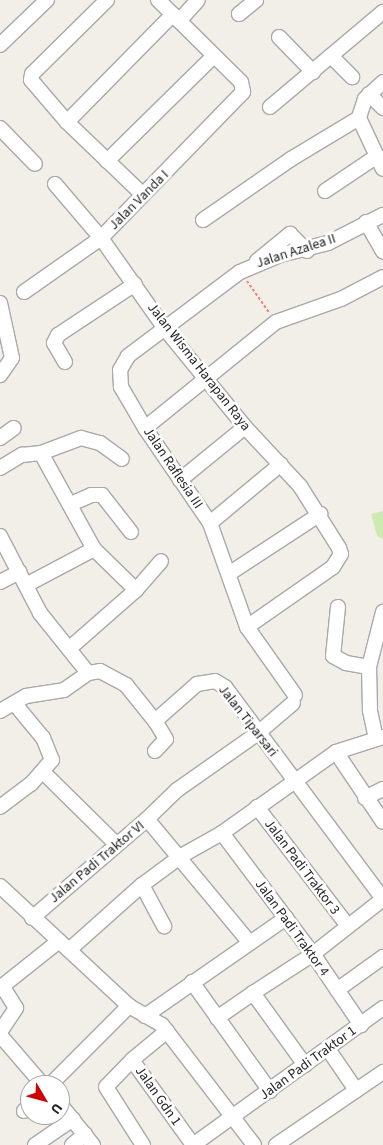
<!DOCTYPE html>
<style>
body{margin:0}
#map{position:relative;width:383px;height:1145px;overflow:hidden;background:#f2efe9;font-family:"Source Sans 3",sans-serif}
div>[style]{position:absolute}
[style*='--x']{left:calc(var(--x)*1px);top:calc(var(--y)*1px);width:calc(var(--w)*1px);rotate:calc(var(--a)*1deg)}
.grass>*{inset:0;background:#cdebb0}
.path>*{height:2px;margin-top:-1px;transform-origin:0;background:repeating-linear-gradient(90deg,#fa8072 0 2.5px,transparent 0 5px)}
.roads{filter:drop-shadow(1px 0 #a9a9a9) drop-shadow(-1px 0 #a9a9a9) drop-shadow(0 1px #a9a9a9) drop-shadow(0 -1px #a9a9a9)}
.minor>*{height:14px;margin:-7px;padding:0 7px;transform-origin:7px;border-radius:7px;background:#fff}
span{translate:-50% -50%;white-space:nowrap;text-align:center;line-height:1.15;-webkit-text-stroke:5px #fff;paint-order:stroke}
.street-label{font-size:14px;color:#222}
.north{position:absolute;left:20px;top:1075px;width:50px;height:50px;box-sizing:border-box;background:#fff;border:1px solid #a7a7a7;border-radius:50%;rotate:127deg;font-size:14px;font-weight:700;line-height:20px;text-align:center;color:#222}
.north::after{content:'';display:block;margin:auto;width:18px;height:22px;background:#d40000;clip-path:polygon(50% 0,100% 100%,50% 72%,0 100%)}
</style>
<div id="map">
<div class="grass">
<i style="clip-path:polygon(383px 511px,383px 539px,377px 536px,371px 514px)"></i>
</div>
<div class="path">
<i style="--x:247;--y:281;--w:38;--a:55"></i>
</div>
<div class="roads">
<div class="minor">
<i style="--x:107;--y:0;--w:105;--a:135.4"></i>
<i style="--x:32;--y:74;--w:6;--a:99"></i>
<i style="--x:31;--y:80;--w:55;--a:49.4"></i>
<i style="--x:67;--y:122;--w:105;--a:43.8"></i>
<i style="--x:239;--y:14;--w:22;--a:-39"></i>
<i style="--x:179;--y:21;--w:28;--a:-48"></i>
<i style="--x:279;--y:37;--w:49;--a:45.8"></i>
<i style="--x:0;--y:45;--w:65;--a:-43.8"></i>
<i style="--x:331;--y:56;--w:30;--a:45"></i>
<i style="--x:383;--y:82;--w:25;--a:137"></i>
<i style="--x:365;--y:99;--w:20;--a:108"></i>
<i style="--x:359;--y:118;--w:56;--a:64.8"></i>
<i style="--x:369;--y:94;--w:20;--a:45"></i>
<i style="--x:270;--y:107;--w:148;--a:-40.1"></i>
<i style="--x:67;--y:122;--w:151;--a:-45.5"></i>
<i style="--x:0;--y:128;--w:50;--a:45.8"></i>
<i style="--x:107;--y:161;--w:150;--a:-44.5"></i>
<i style="--x:55;--y:184;--w:71;--a:49.6"></i>
<i style="--x:101;--y:238;--w:113;--a:54.8"></i>
<i style="--x:166;--y:330;--w:125;--a:50.8"></i>
<i style="--x:245;--y:427;--w:81;--a:47"></i>
<i style="--x:300;--y:486;--w:73;--a:57.8"></i>
<i style="--x:339;--y:548;--w:6;--a:72"></i>
<i style="--x:341;--y:554;--w:15;--a:122"></i>
<i style="--x:333;--y:567;--w:105;--a:145.1"></i>
<i style="--x:325;--y:191;--w:63;--a:-33.9"></i>
<i style="--x:203;--y:220;--w:107;--a:-34.7"></i>
<i style="--x:291;--y:159;--w:79;--a:-31.1"></i>
<i style="--x:366;--y:222;--w:34;--a:60"></i>
<i style="--x:257;--y:261;--w:43;--a:-39.3"></i>
<i style="--x:290;--y:234;--w:24;--a:45"></i>
<i style="--x:24;--y:292;--w:94;--a:-35"></i>
<i style="--x:101;--y:238;--w:204;--a:-45.8"></i>
<i style="--x:243;--y:92;--w:10;--a:-101"></i>
<i style="--x:241;--y:82;--w:117;--a:-135.3"></i>
<i style="--x:0;--y:303;--w:56;--a:77.7"></i>
<i style="--x:12;--y:358;--w:21;--a:125"></i>
<i style="--x:65;--y:362;--w:22;--a:-120"></i>
<i style="--x:54;--y:343;--w:9;--a:-63"></i>
<i style="--x:58;--y:335;--w:92;--a:-33.5"></i>
<i style="--x:145;--y:428;--w:169;--a:-39"></i>
<i style="--x:276;--y:322;--w:69;--a:-19.5"></i>
<i style="--x:341;--y:299;--w:47;--a:-27.6"></i>
<i style="--x:0;--y:438;--w:17;--a:-36"></i>
<i style="--x:41;--y:453;--w:110;--a:61.1"></i>
<i style="--x:94;--y:549;--w:59;--a:44.3"></i>
<i style="--x:136;--y:590;--w:38;--a:-49"></i>
<i style="--x:0;--y:468;--w:26;--a:-31"></i>
<i style="--x:22;--y:455;--w:19;--a:-6"></i>
<i style="--x:41;--y:453;--w:43;--a:-20.6"></i>
<i style="--x:81;--y:438;--w:20;--a:15"></i>
<i style="--x:100;--y:443;--w:27;--a:36"></i>
<i style="--x:180;--y:480;--w:84;--a:-39.2"></i>
<i style="--x:71;--y:504;--w:22;--a:-24"></i>
<i style="--x:91;--y:495;--w:11;--a:0"></i>
<i style="--x:102;--y:495;--w:47;--a:51.9"></i>
<i style="--x:210;--y:523;--w:92;--a:-39.7"></i>
<i style="--x:0;--y:536;--w:87;--a:62.5"></i>
<i style="--x:40;--y:613;--w:77;--a:51.3"></i>
<i style="--x:230;--y:573;--w:108;--a:-33.2"></i>
<i style="--x:0;--y:582;--w:22;--a:-27"></i>
<i style="--x:26;--y:585;--w:77;--a:-27.9"></i>
<i style="--x:338;--y:607;--w:49;--a:95.8"></i>
<i style="--x:333;--y:656;--w:15;--a:28"></i>
<i style="--x:346;--y:663;--w:23;--a:10"></i>
<i style="--x:71;--y:647;--w:86;--a:-41.2"></i>
<i style="--x:295;--y:695;--w:83;--a:-125.2"></i>
<i style="--x:247;--y:627;--w:110;--a:-109.6"></i>
<i style="--x:210;--y:523;--w:115;--a:-124.4"></i>
<i style="--x:145;--y:428;--w:48;--a:-120.3"></i>
<i style="--x:121;--y:387;--w:17;--a:-93"></i>
<i style="--x:120;--y:370;--w:16;--a:-60"></i>
<i style="--x:128;--y:356;--w:140;--a:-36.9"></i>
<i style="--x:240;--y:272;--w:43;--a:-23"></i>
<i style="--x:280;--y:255;--w:49;--a:-14"></i>
<i style="--x:328;--y:243;--w:62;--a:-27"></i>
<i style="--x:0;--y:711;--w:30;--a:-30"></i>
<i style="--x:26;--y:696;--w:38;--a:-9"></i>
<i style="--x:64;--y:690;--w:29;--a:-35"></i>
<i style="--x:88;--y:673;--w:12;--a:-9"></i>
<i style="--x:100;--y:671;--w:30;--a:28"></i>
<i style="--x:126;--y:685;--w:46;--a:51.1"></i>
<i style="--x:155;--y:721;--w:56;--a:-41.4"></i>
<i style="--x:197;--y:684;--w:18;--a:-9"></i>
<i style="--x:215;--y:681;--w:12;--a:31"></i>
<i style="--x:225;--y:687;--w:264;--a:53.3"></i>
<i style="--x:376;--y:739;--w:30;--a:-102"></i>
<i style="--x:370;--y:710;--w:43;--a:-91.3"></i>
<i style="--x:369;--y:667;--w:57;--a:-75.7"></i>
<i style="--x:155;--y:751;--w:16;--a:-47"></i>
<i style="--x:166;--y:739;--w:21;--a:-121"></i>
<i style="--x:336;--y:752;--w:84;--a:56.1"></i>
<i style="--x:43;--y:772;--w:103;--a:44.6"></i>
<i style="--x:365;--y:798;--w:20;--a:-27"></i>
<i style="--x:0;--y:807;--w:39;--a:-37"></i>
<i style="--x:31;--y:784;--w:32;--a:-49"></i>
<i style="--x:52;--y:760;--w:24;--a:-112"></i>
<i style="--x:43;--y:738;--w:45;--a:-129.6"></i>
<i style="--x:257;--y:807;--w:150;--a:52.6"></i>
<i style="--x:147;--y:819;--w:42;--a:-44"></i>
<i style="--x:177;--y:790;--w:99;--a:-35.1"></i>
<i style="--x:258;--y:733;--w:46;--a:-40.6"></i>
<i style="--x:222;--y:833;--w:151;--a:53.1"></i>
<i style="--x:313;--y:954;--w:86;--a:55.9"></i>
<i style="--x:142;--y:885;--w:47;--a:61.8"></i>
<i style="--x:0;--y:886;--w:176;--a:42.9"></i>
<i style="--x:129;--y:1006;--w:38;--a:30"></i>
<i style="--x:162;--y:1025;--w:151;--a:52.5"></i>
<i style="--x:32;--y:918;--w:152;--a:-40.7"></i>
<i style="--x:147;--y:819;--w:161;--a:50.3"></i>
<i style="--x:69;--y:950;--w:98;--a:-41.7"></i>
<i style="--x:142;--y:885;--w:49;--a:-36.6"></i>
<i style="--x:181;--y:856;--w:47;--a:-29.3"></i>
<i style="--x:222;--y:833;--w:140;--a:-35.4"></i>
<i style="--x:336;--y:752;--w:49;--a:-17.7"></i>
<i style="--x:192;--y:982;--w:134;--a:54.4"></i>
<i style="--x:0;--y:988;--w:75;--a:-38.5"></i>
<i style="--x:337;--y:990;--w:57;--a:-35.7"></i>
<i style="--x:145;--y:1016;--w:172;--a:-34.8"></i>
<i style="--x:217;--y:1018;--w:44;--a:-34.8"></i>
<i style="--x:167;--y:1031;--w:45;--a:140.4"></i>
<i style="--x:132;--y:1060;--w:105;--a:54.3"></i>
<i style="--x:0;--y:1032;--w:29;--a:-56"></i>
<i style="--x:16;--y:1008;--w:26;--a:-122"></i>
<i style="--x:0;--y:1035;--w:66;--a:49.3"></i>
<i style="--x:328;--y:1049;--w:50;--a:55.7"></i>
<i style="--x:132;--y:1060;--w:37;--a:134"></i>
<i style="--x:106;--y:1087;--w:69;--a:57.5"></i>
<i style="--x:305;--y:1065;--w:89;--a:-125.8"></i>
<i style="--x:253;--y:993;--w:72;--a:-33"></i>
<i style="--x:313;--y:954;--w:89;--a:-38.2"></i>
<i style="--x:50;--y:1085;--w:112;--a:-45"></i>
<i style="--x:60;--y:1104;--w:53;--a:51.2"></i>
<i style="--x:24;--y:1111;--w:8;--a:-45"></i>
<i style="--x:35;--y:1145;--w:46;--a:-34.4"></i>
<i style="--x:72;--y:1145;--w:17;--a:-40"></i>
<i style="--x:193;--y:1145;--w:234;--a:-35.8"></i>
<i style="--x:276;--y:1145;--w:130;--a:-34.3"></i>
</div>
</div>
<div class="street-label">
<span style="left:139px;top:200px;rotate:-45deg">Jalan Vanda I</span>
<span style="left:296px;top:251px;rotate:-18deg">Jalan Azalea II</span>
<span style="left:199px;top:367px;rotate:52deg">Jalan Wisma Harapan Raya</span>
<span style="left:173px;top:468px;rotate:56deg">Jalan Raflesia III</span>
<span style="left:248px;top:721px;rotate:52deg">Jalan Tiparsari</span>
<span style="left:97px;top:862px;rotate:-40deg">Jalan Padi Traktor VI</span>
<span style="left:302px;top:867px;rotate:53deg">Jalan Padi Traktor 3</span>
<span style="left:292px;top:928px;rotate:54deg">Jalan Padi Traktor 4</span>
<span style="left:308px;top:1063px;rotate:-36deg">Jalan Padi Traktor 1</span>
<span style="left:158px;top:1096px;rotate:55deg">Jalan Gdn 1</span>
</div>
<div class="north">U</div>
</div>
